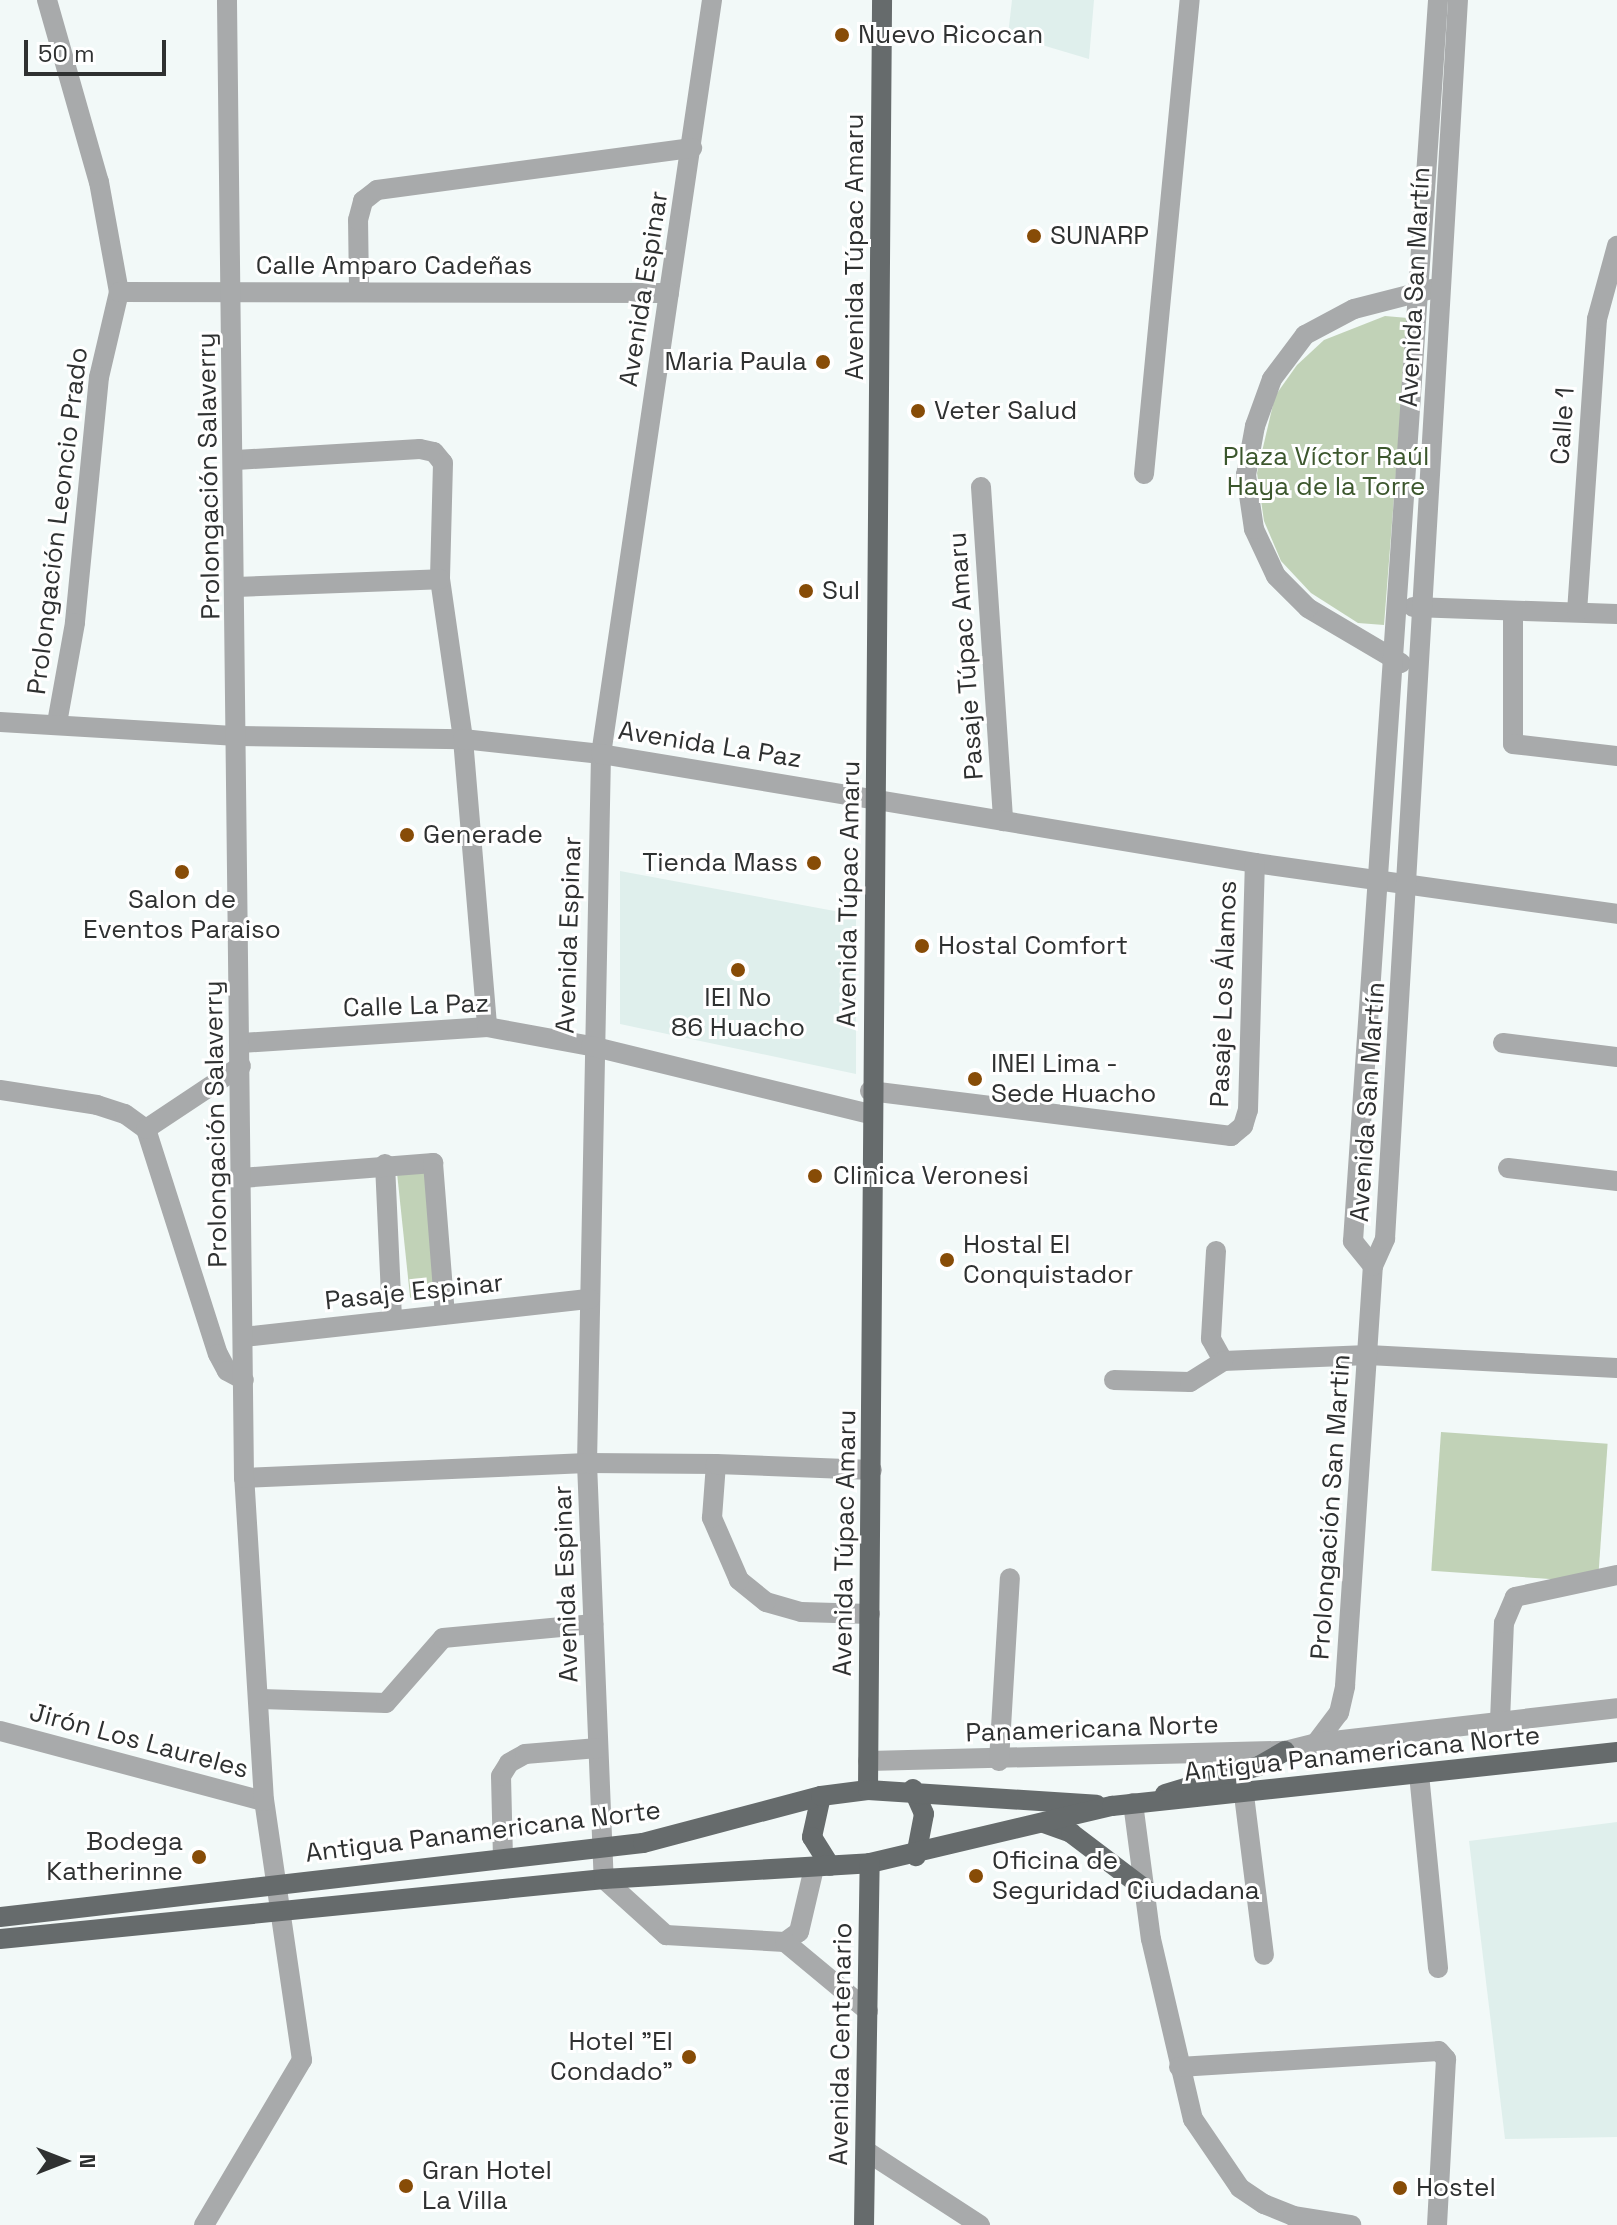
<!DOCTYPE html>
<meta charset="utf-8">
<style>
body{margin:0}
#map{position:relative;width:1617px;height:2225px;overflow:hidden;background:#f2f9f8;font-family:"Space Grotesk",sans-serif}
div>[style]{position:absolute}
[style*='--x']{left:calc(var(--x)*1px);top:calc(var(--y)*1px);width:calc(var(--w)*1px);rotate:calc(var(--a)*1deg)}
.built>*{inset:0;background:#dfefec}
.green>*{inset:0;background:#c1d2b7;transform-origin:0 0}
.minor>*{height:20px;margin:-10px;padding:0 10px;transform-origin:10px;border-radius:10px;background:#a8aaab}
.major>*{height:20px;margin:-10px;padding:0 10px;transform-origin:10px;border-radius:10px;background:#666b6c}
.dots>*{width:22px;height:22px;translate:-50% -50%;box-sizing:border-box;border:4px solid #fff;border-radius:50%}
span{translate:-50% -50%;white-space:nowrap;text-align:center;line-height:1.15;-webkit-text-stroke:6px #fff;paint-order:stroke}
.poi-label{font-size:26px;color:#2f3131}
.left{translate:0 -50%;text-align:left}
.right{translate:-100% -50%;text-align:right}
.street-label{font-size:26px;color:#2f3131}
.park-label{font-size:26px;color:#3c572d}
.north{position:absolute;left:24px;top:2121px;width:80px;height:80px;-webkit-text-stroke:6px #fff;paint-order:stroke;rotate:90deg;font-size:22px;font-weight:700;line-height:32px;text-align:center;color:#2f3131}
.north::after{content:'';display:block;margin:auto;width:28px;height:36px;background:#2f3131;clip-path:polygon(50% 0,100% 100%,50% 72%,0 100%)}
.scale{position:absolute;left:24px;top:40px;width:142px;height:36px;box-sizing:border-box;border:4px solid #2f3131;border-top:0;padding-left:10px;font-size:24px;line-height:28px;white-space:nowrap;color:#2f3131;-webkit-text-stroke:6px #fff;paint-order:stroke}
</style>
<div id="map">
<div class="built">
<i style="clip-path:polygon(1012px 0,1094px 0,1089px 59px,1008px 35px)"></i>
<i style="clip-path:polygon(620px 871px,856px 915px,856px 1074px,620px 1024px)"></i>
<i style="clip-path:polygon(1617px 1822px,1617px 2137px,1505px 2139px,1469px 1841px)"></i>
</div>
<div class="green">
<i style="clip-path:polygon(1385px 316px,1408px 318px,1384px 625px,1358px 623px,1311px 593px,1281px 561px,1264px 521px,1257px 473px,1275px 396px,1297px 365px,1324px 340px)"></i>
<i style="left:430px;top:1171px;width:124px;height:33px;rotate:84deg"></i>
<i style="left:1441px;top:1432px;width:167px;height:139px;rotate:4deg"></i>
</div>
<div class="minor">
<i style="--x:47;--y:0;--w:189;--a:74.1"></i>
<i style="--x:99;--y:182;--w:112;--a:79.7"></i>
<i style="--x:119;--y:292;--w:87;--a:103.2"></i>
<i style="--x:99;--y:377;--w:247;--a:95.6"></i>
<i style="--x:75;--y:623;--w:102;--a:100.2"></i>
<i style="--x:712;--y:0;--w:762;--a:98.37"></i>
<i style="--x:601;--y:754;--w:709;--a:91.13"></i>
<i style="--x:587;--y:1463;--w:416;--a:87.7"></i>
<i style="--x:604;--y:1879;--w:84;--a:42.1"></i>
<i style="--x:666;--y:1935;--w:119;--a:3.4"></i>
<i style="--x:785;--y:1942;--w:17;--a:-36"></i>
<i style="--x:799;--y:1932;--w:66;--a:-76.8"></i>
<i style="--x:359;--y:289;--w:69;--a:-90.8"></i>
<i style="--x:358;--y:220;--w:20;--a:-75"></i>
<i style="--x:363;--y:201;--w:18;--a:-38"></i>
<i style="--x:377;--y:190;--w:318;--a:-7.6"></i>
<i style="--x:119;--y:292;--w:550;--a:0.1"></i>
<i style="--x:236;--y:460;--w:184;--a:-3.4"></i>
<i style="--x:420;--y:449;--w:14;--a:12"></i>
<i style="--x:434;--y:452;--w:14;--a:51"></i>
<i style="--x:443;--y:463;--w:116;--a:91.5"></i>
<i style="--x:440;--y:579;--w:162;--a:81.8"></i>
<i style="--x:463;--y:739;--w:289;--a:85.2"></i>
<i style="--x:1144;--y:474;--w:476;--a:-84.5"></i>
<i style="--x:981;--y:487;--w:335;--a:86.2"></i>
<i style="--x:236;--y:587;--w:204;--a:-2.2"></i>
<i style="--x:1413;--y:607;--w:204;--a:2"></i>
<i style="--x:1513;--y:611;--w:133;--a:90"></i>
<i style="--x:1513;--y:744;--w:105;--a:6.6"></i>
<i style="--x:1577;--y:612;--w:294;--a:-86.1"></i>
<i style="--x:1597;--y:319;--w:76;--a:-74.7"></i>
<i style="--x:1401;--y:663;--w:108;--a:-149.4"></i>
<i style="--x:1308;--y:608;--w:45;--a:-135"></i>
<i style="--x:1276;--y:576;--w:52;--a:-115.1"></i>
<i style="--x:1254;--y:529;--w:55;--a:-98.4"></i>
<i style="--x:1246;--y:475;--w:50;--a:-79.6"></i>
<i style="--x:1255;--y:426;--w:50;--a:-70.1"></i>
<i style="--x:1272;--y:379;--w:55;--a:-53.1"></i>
<i style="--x:1305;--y:335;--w:55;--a:-28"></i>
<i style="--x:1354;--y:309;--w:81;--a:-14.4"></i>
<i style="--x:0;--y:722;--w:238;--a:3.4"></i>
<i style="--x:238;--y:736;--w:225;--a:0.8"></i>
<i style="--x:463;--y:739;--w:139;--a:6.2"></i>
<i style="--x:601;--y:754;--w:663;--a:9.46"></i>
<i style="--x:1255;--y:863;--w:366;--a:8"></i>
<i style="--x:241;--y:1043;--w:247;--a:-3.7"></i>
<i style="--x:487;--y:1027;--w:106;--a:10.4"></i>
<i style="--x:591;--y:1046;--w:286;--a:13.7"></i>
<i style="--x:1503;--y:1043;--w:115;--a:7"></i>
<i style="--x:0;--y:1090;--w:98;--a:8.8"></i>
<i style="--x:97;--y:1105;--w:29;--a:18"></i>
<i style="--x:125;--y:1114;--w:26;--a:36"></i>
<i style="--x:146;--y:1129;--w:236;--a:72.3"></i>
<i style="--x:218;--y:1354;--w:19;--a:62"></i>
<i style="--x:227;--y:1371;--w:19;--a:28"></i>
<i style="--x:870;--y:1091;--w:364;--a:7.1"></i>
<i style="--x:1231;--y:1136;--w:16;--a:-40"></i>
<i style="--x:1243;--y:1126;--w:17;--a:-73"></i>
<i style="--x:1248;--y:1110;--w:247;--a:-88.4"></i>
<i style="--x:146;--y:1129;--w:114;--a:-33.6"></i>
<i style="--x:385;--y:1164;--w:156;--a:87.4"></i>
<i style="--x:1508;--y:1168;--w:110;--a:6.8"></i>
<i style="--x:242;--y:1178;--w:192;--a:-4.5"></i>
<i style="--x:433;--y:1163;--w:152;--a:85.5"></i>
<i style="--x:1216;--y:1251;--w:88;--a:93.3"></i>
<i style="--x:1211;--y:1339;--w:25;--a:61"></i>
<i style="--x:1223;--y:1361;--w:145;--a:-2.4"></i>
<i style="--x:1368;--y:1355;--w:249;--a:3"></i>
<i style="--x:1373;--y:1266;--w:32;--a:-129"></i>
<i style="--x:1353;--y:1241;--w:1244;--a:-86.08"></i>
<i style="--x:244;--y:1337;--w:348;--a:-6.3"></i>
<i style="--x:1114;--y:1380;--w:76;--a:1.5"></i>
<i style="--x:1190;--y:1382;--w:39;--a:-32"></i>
<i style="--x:244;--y:1478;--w:343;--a:-2.5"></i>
<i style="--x:587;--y:1463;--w:129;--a:0.4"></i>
<i style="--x:870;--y:1614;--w:69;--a:-178.3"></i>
<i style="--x:801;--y:1612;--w:36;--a:-164"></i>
<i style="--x:766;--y:1602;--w:35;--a:-141"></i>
<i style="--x:739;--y:1580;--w:68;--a:-113.5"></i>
<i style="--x:712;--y:1518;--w:54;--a:-85.8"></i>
<i style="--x:716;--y:1464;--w:156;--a:2.2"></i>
<i style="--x:261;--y:1699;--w:125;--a:1.8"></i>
<i style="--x:386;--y:1703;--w:86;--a:-48.8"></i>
<i style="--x:443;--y:1638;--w:151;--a:-5.3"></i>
<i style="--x:1500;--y:1721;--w:98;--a:-87.7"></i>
<i style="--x:1504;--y:1623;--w:28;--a:-67"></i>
<i style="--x:1515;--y:1597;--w:104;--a:-12.2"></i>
<i style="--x:0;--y:1731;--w:273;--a:14.9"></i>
<i style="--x:1316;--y:1743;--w:38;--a:-53"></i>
<i style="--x:1339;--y:1713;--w:28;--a:-77"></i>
<i style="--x:1345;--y:1686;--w:421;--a:-86.2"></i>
<i style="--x:1373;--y:1266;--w:30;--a:-66"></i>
<i style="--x:1385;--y:1239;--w:1241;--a:-86.63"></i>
<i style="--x:868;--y:1761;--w:417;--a:-1.4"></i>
<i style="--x:1285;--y:1751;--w:32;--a:-14"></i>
<i style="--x:1316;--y:1743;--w:303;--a:-6.6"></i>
<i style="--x:999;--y:1761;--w:183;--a:-86.6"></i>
<i style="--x:1419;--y:1774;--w:195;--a:84.4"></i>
<i style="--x:1244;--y:1795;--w:161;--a:82.9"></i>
<i style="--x:1133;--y:1803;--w:137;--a:82.5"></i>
<i style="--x:1151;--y:1939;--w:185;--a:76.9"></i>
<i style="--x:1193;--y:2119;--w:83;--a:55.7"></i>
<i style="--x:1240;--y:2188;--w:29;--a:34"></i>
<i style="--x:1264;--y:2204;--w:31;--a:22"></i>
<i style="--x:1293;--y:2216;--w:59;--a:8.8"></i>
<i style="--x:503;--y:1858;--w:82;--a:-91.4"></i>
<i style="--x:501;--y:1776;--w:15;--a:-58"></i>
<i style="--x:509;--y:1763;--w:18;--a:-29"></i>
<i style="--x:525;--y:1754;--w:73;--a:-4.7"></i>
<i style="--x:785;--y:1942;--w:108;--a:39.7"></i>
<i style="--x:1179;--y:2067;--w:260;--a:-3.5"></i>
<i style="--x:1439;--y:2051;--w:11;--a:49"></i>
<i style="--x:1446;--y:2059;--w:166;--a:93.1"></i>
<i style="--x:866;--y:2151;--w:136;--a:33"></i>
<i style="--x:204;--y:2225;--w:192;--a:-59.3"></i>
<i style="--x:302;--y:2060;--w:262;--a:-98.3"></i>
<i style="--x:264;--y:1801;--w:324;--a:-93.5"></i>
<i style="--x:244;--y:1478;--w:1478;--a:-90.66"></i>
</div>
<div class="major">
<i style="--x:913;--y:1789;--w:27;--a:66"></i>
<i style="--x:924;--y:1814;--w:43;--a:100.8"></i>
<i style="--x:868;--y:1790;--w:1790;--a:-89.55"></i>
<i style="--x:1165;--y:1794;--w:98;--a:-16.6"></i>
<i style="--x:1259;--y:1766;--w:30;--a:-30"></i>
<i style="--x:821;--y:1796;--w:42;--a:102.4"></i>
<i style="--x:812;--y:1837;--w:34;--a:58"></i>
<i style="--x:1044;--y:1823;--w:29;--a:20"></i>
<i style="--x:1071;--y:1833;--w:94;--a:37.2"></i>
<i style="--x:0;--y:1917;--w:647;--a:-6.57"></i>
<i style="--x:643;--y:1843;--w:184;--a:-14.8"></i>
<i style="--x:821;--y:1796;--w:47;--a:-7.3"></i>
<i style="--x:868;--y:1790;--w:229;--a:3.7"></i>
<i style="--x:0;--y:1939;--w:607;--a:-5.67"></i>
<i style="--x:604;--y:1879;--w:266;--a:-3.4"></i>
<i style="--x:870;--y:1863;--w:249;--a:-13.3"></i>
<i style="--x:1112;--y:1806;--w:508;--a:-6.1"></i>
<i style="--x:864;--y:2225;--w:362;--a:-89.1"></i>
</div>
<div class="dots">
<i style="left:842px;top:35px;background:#874c07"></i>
<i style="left:1034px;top:236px;background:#874c07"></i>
<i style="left:823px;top:362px;background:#874c07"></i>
<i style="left:918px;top:411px;background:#874c07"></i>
<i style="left:806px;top:591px;background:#874c07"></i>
<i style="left:407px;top:835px;background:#874c07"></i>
<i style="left:814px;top:863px;background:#874c07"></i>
<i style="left:182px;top:872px;background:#874c07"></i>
<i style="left:922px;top:946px;background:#874c07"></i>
<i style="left:738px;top:970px;background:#874c07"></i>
<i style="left:975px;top:1079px;background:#874c07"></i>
<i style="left:815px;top:1176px;background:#874c07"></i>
<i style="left:947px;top:1260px;background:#874c07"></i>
<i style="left:199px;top:1857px;background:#874c07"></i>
<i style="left:976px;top:1876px;background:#874c07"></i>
<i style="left:689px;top:2057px;background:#874c07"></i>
<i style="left:406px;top:2186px;background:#874c07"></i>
<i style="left:1400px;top:2188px;background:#874c07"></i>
</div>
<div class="poi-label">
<span class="left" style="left:858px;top:35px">Nuevo Ricocan</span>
<span class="left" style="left:1050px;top:236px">SUNARP</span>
<span class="right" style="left:807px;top:362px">Maria Paula</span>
<span class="left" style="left:934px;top:411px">Veter Salud</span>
<span class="left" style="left:822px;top:591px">Sul</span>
<span class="left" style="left:423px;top:835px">Generade</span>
<span class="right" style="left:798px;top:863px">Tienda Mass</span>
<span style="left:182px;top:915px">Salon de<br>Eventos Paraiso</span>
<span class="left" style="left:938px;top:946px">Hostal Comfort</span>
<span style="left:738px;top:1013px">IEI No<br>86 Huacho</span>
<span class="left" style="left:991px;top:1079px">INEI Lima -<br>Sede Huacho</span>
<span class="left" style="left:833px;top:1176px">Clinica Veronesi</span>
<span class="left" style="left:963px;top:1260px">Hostal El<br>Conquistador</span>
<span class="right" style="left:183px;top:1857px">Bodega<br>Katherinne</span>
<span class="left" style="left:992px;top:1876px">Oficina de<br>Seguridad Ciudadana</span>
<span class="right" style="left:673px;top:2057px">Hotel "El<br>Condado"</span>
<span class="left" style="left:422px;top:2186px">Gran Hotel<br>La Villa</span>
<span class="left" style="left:1416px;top:2188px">Hostel</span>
</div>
<div class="street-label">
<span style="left:855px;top:247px;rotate:-90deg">Avenida Túpac Amaru</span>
<span style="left:394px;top:266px">Calle Amparo Cadeñas</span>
<span style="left:1415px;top:287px;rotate:-87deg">Avenida San Martín</span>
<span style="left:644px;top:289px;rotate:-81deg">Avenida Espinar</span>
<span style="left:1563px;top:426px;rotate:-86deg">Calle 1</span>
<span style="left:209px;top:476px;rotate:-91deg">Prolongación Salaverry</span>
<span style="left:58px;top:521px;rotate:-83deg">Prolongación Leoncio Prado</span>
<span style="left:966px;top:656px;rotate:-94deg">Pasaje Túpac Amaru</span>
<span style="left:710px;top:745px;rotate:9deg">Avenida La Paz</span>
<span style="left:849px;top:894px;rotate:-89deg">Avenida Túpac Amaru</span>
<span style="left:569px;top:935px;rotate:-88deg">Avenida Espinar</span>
<span style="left:1224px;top:994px;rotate:-88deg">Pasaje Los Álamos</span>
<span style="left:416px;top:1006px;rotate:-2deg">Calle La Paz</span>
<span style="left:1368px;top:1102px;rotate:-86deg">Avenida San Martín</span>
<span style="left:216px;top:1124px;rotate:-91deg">Prolongación Salaverry</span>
<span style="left:414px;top:1292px;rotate:-6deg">Pasaje Espinar</span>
<span style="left:1331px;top:1507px;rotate:-86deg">Prolongación San Martin</span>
<span style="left:845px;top:1543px;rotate:-89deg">Avenida Túpac Amaru</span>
<span style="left:566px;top:1584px;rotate:-92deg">Avenida Espinar</span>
<span style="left:1092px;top:1729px;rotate:-2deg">Panamericana Norte</span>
<span style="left:139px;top:1741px;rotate:15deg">Jirón Los Laureles</span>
<span style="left:1362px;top:1754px;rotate:-6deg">Antigua Panamericana Norte</span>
<span style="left:483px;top:1832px;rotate:-7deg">Antigua Panamericana Norte</span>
<span style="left:841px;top:2044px;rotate:-89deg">Avenida Centenario</span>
</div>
<div class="park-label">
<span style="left:1326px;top:472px">Plaza Víctor Raúl<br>Haya de la Torre</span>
</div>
<div class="north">N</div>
<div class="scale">50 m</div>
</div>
